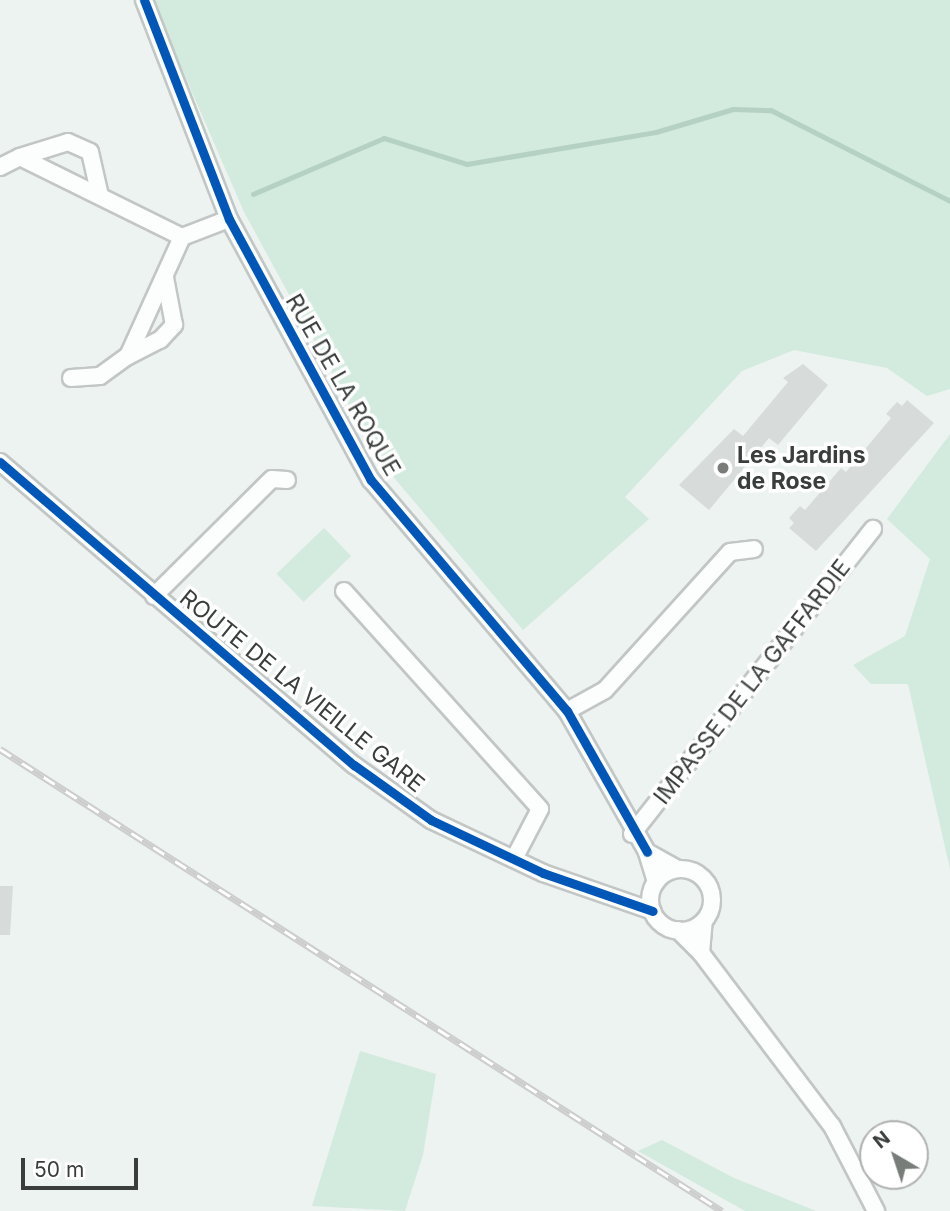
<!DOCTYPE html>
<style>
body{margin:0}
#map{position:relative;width:950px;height:1211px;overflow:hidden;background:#edf3f0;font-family:Inter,sans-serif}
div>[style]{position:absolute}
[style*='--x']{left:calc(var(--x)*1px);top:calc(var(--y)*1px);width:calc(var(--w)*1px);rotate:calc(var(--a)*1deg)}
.green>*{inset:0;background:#d3eade;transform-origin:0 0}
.stream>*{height:4.5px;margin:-2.25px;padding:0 2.25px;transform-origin:2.25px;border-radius:2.25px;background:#b4d1c3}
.building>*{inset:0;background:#d7dcda}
.roads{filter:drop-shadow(2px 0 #c2c6c4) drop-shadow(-2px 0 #c2c6c4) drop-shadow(0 2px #c2c6c4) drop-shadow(0 -2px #c2c6c4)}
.street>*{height:16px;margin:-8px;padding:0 8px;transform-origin:8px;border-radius:8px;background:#fcfdfd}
.street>.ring{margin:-8px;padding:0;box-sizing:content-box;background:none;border:16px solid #fcfdfd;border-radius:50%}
.rail>*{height:7px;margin-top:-3.5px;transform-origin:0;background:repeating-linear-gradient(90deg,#fff 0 13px,#cccdcc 0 26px);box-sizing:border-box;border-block:2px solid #cccdcc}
.cycleway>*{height:9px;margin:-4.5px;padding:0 4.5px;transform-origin:4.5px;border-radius:4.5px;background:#0057b8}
.dots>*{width:19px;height:19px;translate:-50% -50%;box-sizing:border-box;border:4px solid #fff;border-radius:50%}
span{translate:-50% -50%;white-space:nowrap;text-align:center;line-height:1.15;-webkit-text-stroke:7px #fff;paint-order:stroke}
.street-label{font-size:23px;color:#393d3b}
.poi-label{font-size:23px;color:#393d3b;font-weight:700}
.left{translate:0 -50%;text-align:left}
.north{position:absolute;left:859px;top:1120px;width:70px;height:70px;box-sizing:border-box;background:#fff;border:2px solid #b0b1b1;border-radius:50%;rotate:321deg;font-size:19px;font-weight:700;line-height:28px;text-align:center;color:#393d3b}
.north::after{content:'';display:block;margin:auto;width:24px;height:32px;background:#787d7a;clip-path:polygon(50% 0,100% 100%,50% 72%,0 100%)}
.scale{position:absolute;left:21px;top:1158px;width:117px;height:32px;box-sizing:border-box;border:4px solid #393d3b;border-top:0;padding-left:9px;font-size:21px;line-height:24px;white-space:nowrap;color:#393d3b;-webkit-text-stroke:5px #fff;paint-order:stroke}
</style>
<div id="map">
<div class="green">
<i style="clip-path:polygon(152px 0,950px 0,950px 389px,927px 396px,887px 368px,794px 350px,742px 371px,625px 497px,649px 519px,523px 630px,379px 460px,244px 212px)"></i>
<i style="clip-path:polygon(950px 434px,950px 869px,908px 684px,871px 684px,853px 665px,905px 636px,930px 559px,887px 519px)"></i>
<i style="left:324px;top:528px;width:39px;height:66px;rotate:46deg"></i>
<i style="clip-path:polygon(360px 1051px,436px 1074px,423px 1155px,405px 1211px,312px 1206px)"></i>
<i style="clip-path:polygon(662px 1140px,734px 1178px,816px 1211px,745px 1211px,638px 1151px)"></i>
</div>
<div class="stream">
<i style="--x:253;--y:194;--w:142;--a:-23.1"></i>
<i style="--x:384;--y:138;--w:87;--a:17.4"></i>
<i style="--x:467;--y:164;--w:192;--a:-9.6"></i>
<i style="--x:656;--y:132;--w:80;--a:-16.6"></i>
<i style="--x:733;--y:109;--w:38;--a:2"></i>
<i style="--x:771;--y:110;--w:201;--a:26.9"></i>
</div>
<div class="building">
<i style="clip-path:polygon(803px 364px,828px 385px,778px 445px,769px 438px,709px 510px,679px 485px,734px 429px,743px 436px,788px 382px,783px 378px)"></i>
<i style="clip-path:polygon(907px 400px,934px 423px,816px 551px,789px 528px,794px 523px,789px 518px,800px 506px,805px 510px,841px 468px,846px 472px,891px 418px,886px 414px,897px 402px,902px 406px)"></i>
<i style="clip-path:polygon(0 886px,13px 886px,10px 935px,0 935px)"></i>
</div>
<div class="roads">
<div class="street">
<i style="--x:144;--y:0;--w:235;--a:68.8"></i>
<i style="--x:229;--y:219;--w:297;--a:61.5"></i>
<i style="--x:371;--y:480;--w:303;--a:49.7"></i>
<i style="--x:567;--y:711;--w:162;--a:60.4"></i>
<i style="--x:20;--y:157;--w:50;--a:-17.4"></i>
<i style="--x:68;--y:142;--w:24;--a:24"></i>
<i style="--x:90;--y:152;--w:45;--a:77.2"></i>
<i style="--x:0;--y:167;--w:22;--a:-27"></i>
<i style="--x:20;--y:157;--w:181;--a:26.3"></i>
<i style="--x:182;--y:237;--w:50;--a:-21"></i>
<i style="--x:128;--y:356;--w:36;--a:-27"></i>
<i style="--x:160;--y:340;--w:21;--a:-47"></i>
<i style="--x:174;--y:325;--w:48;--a:-100.8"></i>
<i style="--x:71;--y:378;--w:29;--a:-4"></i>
<i style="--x:100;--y:376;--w:34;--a:-36"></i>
<i style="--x:128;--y:356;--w:131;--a:-65.6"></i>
<i style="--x:0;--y:462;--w:466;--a:40.6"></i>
<i style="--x:354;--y:765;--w:95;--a:35.5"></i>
<i style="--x:431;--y:820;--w:124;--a:25.3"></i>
<i style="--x:543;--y:873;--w:116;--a:19.1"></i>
<i style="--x:344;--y:591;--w:293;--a:48"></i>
<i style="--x:540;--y:809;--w:56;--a:117.5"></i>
<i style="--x:154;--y:596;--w:166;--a:-44.8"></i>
<i style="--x:272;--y:479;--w:15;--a:4"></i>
<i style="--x:567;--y:711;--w:43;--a:-28.9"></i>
<i style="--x:605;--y:690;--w:186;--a:-47.8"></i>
<i style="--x:730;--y:552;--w:24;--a:-7"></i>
<i style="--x:632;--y:834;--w:389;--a:-51.7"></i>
<i class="ring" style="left:650px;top:869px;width:46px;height:46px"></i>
<i style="--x:656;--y:882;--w:31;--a:-107"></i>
<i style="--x:647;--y:852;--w:35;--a:29"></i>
<i style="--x:678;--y:930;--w:33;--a:45"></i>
<i style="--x:701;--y:953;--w:32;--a:-85"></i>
<i style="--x:701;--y:953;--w:217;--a:52.9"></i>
<i style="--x:832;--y:1126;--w:96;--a:62.6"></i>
</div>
</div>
<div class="rail">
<i style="--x:0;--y:749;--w:857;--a:32.61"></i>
</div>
<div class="cycleway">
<i style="--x:144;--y:0;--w:235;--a:68.8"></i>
<i style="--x:229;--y:219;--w:297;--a:61.5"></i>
<i style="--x:371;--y:480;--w:303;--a:49.7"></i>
<i style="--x:567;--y:711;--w:162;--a:60.4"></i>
<i style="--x:0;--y:462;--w:466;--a:40.6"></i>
<i style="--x:354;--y:765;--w:95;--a:35.5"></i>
<i style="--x:431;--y:820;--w:124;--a:25.3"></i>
<i style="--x:543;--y:873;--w:116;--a:19.1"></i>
</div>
<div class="dots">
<i style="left:723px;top:468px;background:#787d7a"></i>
</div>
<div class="street-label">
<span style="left:343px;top:385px;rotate:60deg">RUE DE LA ROQUE</span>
<span style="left:752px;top:682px;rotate:-52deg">IMPASSE DE LA GAFFARDIE</span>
<span style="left:302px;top:691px;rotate:39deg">ROUTE DE LA VIEILLE GARE</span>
</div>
<div class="poi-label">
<span class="left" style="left:737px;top:468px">Les Jardins<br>de Rose</span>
</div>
<div class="north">N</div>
<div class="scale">50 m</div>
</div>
